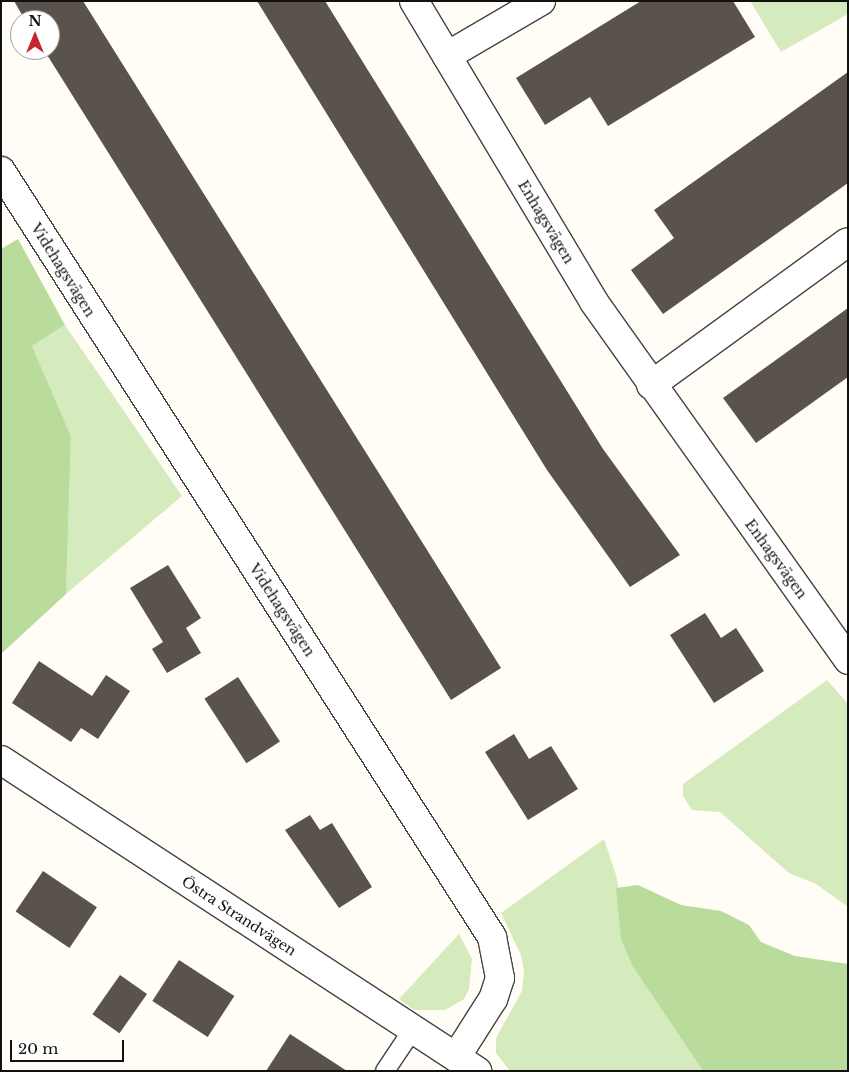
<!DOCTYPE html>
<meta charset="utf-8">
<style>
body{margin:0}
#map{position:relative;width:849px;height:1072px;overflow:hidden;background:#fffdf5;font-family:"Libre Baskerville",serif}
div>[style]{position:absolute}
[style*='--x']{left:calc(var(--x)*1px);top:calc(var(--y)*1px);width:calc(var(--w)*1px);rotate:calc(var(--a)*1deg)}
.green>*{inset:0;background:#d5ebbd}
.forest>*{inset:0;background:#b9dc9c}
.building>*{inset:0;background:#5a524d;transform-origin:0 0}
.roads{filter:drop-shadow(1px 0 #444) drop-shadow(-1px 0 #444) drop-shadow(0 1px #444) drop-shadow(0 -1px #444)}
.service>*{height:18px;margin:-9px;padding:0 9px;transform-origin:9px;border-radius:9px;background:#fff}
.minor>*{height:28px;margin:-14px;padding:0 14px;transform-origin:14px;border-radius:14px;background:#fff}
span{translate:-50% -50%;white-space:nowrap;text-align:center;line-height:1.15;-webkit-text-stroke:5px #fff;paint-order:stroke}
.street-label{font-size:14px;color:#111}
.frame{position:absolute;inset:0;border:2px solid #111;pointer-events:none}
.north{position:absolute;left:10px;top:10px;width:50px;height:50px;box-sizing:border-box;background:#fff;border:1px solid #a0a0a0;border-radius:50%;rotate:0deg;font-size:14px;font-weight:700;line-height:20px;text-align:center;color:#111}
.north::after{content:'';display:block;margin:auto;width:18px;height:22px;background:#c4262e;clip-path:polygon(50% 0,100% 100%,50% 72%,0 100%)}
.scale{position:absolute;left:10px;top:1040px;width:114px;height:22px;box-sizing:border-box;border:2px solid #111;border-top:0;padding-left:6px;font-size:15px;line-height:18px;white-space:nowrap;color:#111;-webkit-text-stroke:4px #fff;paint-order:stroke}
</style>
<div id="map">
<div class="green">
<i style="clip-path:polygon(750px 1px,848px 1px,848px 14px,781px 52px)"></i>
<i style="clip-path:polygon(65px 325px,182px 496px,66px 594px,71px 436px,32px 346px)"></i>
<i style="clip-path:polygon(827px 680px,848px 704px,848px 907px,816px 884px,789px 873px,720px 812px,692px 810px,683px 796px,683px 784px)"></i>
<i style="clip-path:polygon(604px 839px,616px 875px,633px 967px,703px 1071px,510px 1071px,496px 1053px,496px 1038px,522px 991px,524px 972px,521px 955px,501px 913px)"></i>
<i style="clip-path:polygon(459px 934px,472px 959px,469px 989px,464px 999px,445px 1010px,414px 1010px,399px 999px)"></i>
</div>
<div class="forest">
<i style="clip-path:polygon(18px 239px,65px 325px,32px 346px,71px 436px,66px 594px,1px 654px,1px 249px)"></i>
<i style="clip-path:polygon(638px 885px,681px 905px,721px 911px,749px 925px,761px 942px,795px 956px,848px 964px,848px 1071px,703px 1071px,633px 967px,621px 939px,616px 888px)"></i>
</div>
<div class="building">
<i style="clip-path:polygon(14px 1px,83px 1px,501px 668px,451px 700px,44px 50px,50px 50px,50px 20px,25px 20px)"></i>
<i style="clip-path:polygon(257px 1px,325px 1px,603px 449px,680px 555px,630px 587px,547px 470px)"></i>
<i style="clip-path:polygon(641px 1px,733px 1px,755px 37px,608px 126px,590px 97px,545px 125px,516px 78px)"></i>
<i style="clip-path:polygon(848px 72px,848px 183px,663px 314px,631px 270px,674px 238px,654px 210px)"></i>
<i style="clip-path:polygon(848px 308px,848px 377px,756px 443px,723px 398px)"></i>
<i style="clip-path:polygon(168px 565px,201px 618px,186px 628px,201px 653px,167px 673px,152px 649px,163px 642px,130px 588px)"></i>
<i style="clip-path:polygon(705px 613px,721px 638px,736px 628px,764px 671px,714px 703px,670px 635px)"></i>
<i style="clip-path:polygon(39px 661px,92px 696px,106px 675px,130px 691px,98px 739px,81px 728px,71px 742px,12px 703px)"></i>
<i style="left:238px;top:677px;width:77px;height:40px;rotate:57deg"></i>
<i style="clip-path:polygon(514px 734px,529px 759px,551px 746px,578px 789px,528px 820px,485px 752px)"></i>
<i style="clip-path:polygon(310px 815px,320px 830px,332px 823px,372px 887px,339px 908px,285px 830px)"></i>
<i style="left:43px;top:871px;width:65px;height:49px;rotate:34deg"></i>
<i style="left:179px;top:960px;width:66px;height:49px;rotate:33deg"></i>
<i style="left:120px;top:975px;width:33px;height:48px;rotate:35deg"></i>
<i style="clip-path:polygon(290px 1034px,347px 1071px,266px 1071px)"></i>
</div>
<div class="roads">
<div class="service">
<i style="--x:385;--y:1071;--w:50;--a:-56.3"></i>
</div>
<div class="minor">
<i style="--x:414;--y:1;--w:351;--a:59.1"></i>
<i style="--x:594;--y:302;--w:439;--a:54.6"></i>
<i style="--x:447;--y:56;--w:109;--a:-30.3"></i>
<i style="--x:1;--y:171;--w:910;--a:57.34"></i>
<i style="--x:492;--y:937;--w:42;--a:79"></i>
<i style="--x:500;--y:978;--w:22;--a:108"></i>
<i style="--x:493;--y:999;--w:69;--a:122.5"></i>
<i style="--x:651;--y:385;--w:243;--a:-36"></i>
<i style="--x:1;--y:760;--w:569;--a:33.16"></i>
</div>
</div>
<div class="street-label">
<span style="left:546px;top:222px;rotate:59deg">Enhagsvägen</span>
<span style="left:63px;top:270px;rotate:58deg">Videhagsvägen</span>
<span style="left:776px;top:559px;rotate:54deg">Enhagsvägen</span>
<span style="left:282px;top:610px;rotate:57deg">Videhagsvägen</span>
<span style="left:239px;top:916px;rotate:33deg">Östra Strandvägen</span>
</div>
<div class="frame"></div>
<div class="north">N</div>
<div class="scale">20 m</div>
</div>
